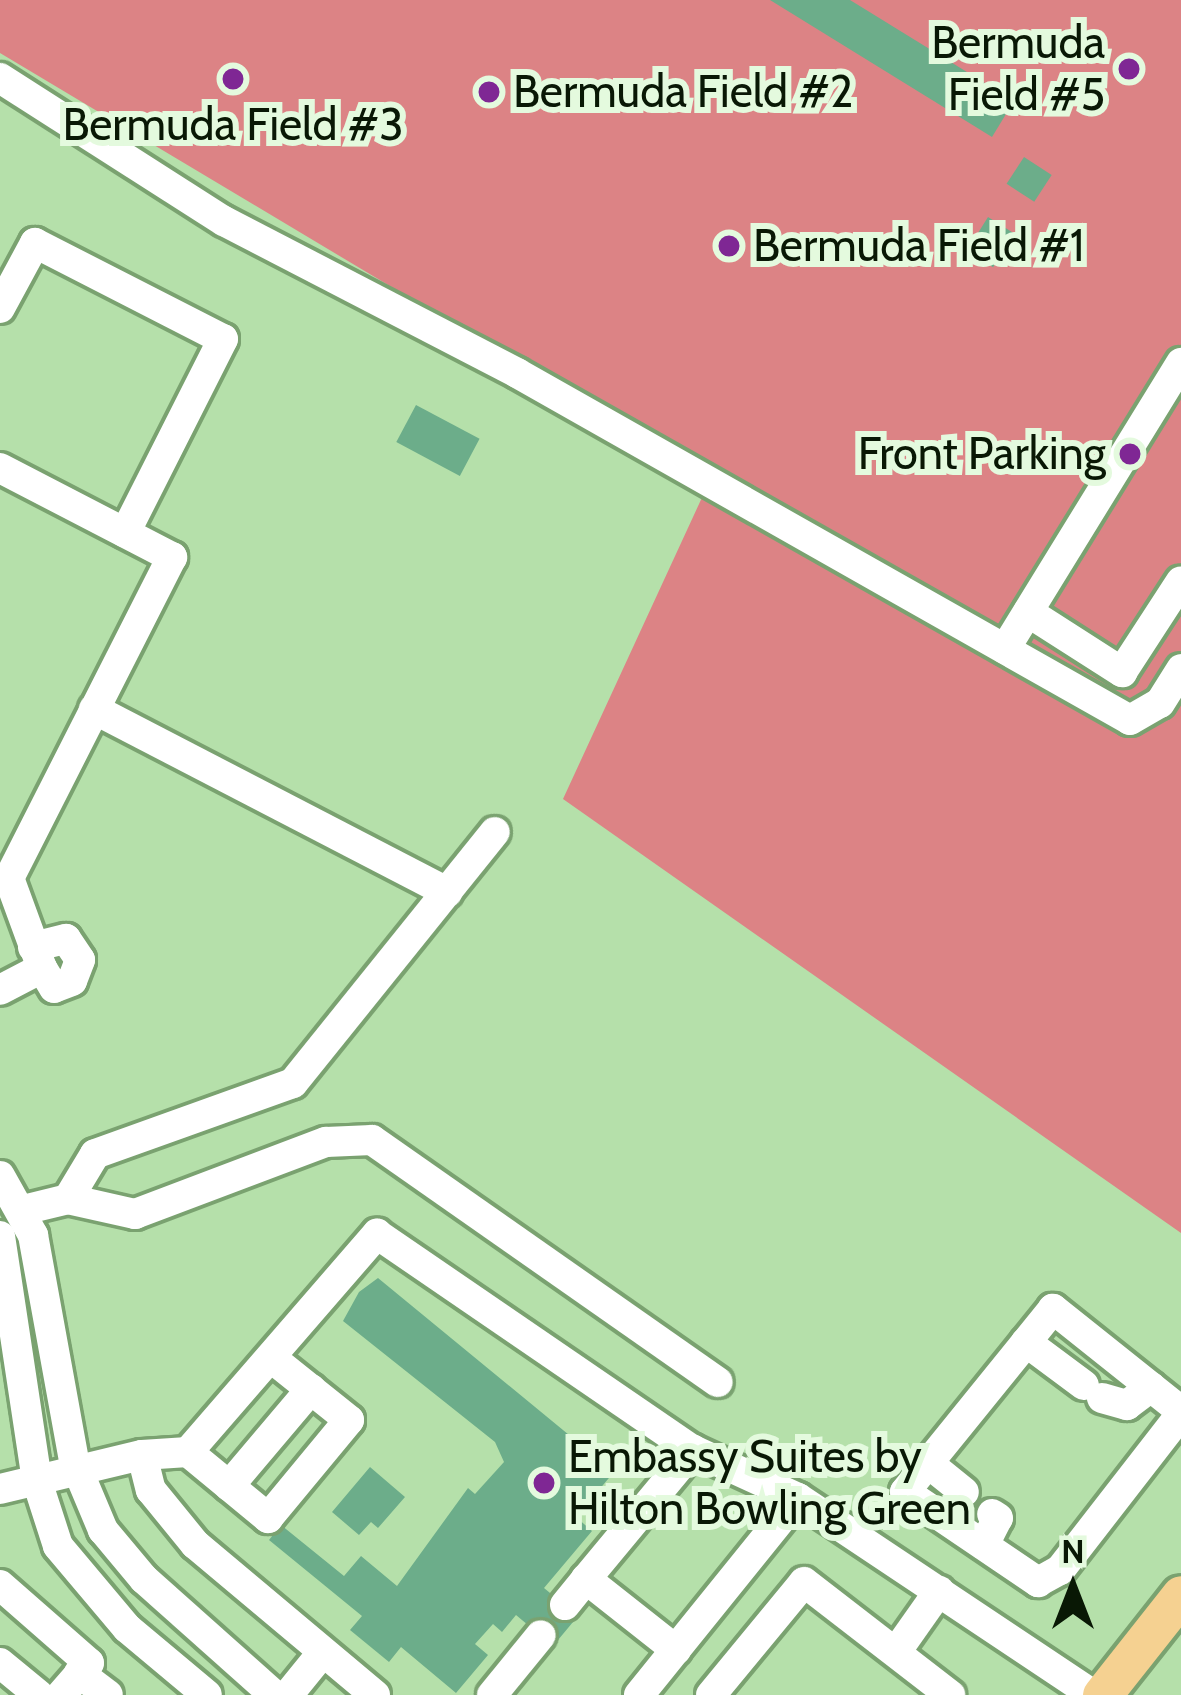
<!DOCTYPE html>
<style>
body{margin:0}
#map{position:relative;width:1181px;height:1695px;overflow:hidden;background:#b5e0aa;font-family:Cabin,sans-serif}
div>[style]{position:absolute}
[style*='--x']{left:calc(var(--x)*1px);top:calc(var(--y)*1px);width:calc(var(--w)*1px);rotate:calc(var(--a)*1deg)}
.green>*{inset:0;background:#dc8385}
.building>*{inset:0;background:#6cad8a;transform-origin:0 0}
.roads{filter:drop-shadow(3px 0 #7aa270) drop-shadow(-3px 0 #7aa270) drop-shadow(0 3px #7aa270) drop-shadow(0 -3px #7aa270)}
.minor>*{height:30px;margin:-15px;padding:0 15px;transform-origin:15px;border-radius:15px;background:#fff}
.major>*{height:39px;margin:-19.5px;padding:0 19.5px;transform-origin:19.5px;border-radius:19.5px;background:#f5d191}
.dots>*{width:33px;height:33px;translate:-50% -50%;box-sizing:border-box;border:6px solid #e4fade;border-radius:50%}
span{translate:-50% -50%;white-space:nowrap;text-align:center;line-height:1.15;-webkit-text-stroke:12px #e4fade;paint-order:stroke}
.poi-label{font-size:45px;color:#091805}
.right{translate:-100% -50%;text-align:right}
.left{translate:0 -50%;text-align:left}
.north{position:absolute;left:1013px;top:1527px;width:120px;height:120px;-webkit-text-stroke:9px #e4fade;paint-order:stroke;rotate:0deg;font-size:33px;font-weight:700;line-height:48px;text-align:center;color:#091805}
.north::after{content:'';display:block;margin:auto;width:42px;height:54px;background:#091805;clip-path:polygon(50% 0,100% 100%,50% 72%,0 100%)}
</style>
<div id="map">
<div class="green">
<i style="clip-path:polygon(0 0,1181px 0,1181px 1233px,563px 799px,711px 478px,0 53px)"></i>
</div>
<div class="building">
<i style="clip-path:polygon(770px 0,850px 0,1014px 101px,992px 137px)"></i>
<i style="left:1024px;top:157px;width:33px;height:32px;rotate:33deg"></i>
<i style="left:988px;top:217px;width:31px;height:40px;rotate:32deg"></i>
<i style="left:416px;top:405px;width:72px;height:42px;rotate:28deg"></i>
<i style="clip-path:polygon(378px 1278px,614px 1472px,576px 1517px,592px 1531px,544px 1588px,578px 1616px,553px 1646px,516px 1615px,502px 1632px,493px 1624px,475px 1644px,488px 1655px,456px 1693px,401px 1647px,389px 1662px,350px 1630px,362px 1616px,269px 1540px,281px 1525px,344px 1576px,361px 1556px,397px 1586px,468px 1488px,475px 1494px,504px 1462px,495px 1442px,343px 1321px,359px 1292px)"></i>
<i style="clip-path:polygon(370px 1467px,405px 1497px,378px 1528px,371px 1522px,359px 1535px,332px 1512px)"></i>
</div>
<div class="roads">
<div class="minor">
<i style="--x:0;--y:78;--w:266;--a:32.6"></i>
<i style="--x:224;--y:221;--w:330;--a:27.4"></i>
<i style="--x:517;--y:373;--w:704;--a:29.51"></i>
<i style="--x:1130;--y:720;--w:34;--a:-30"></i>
<i style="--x:1160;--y:703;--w:40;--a:-58"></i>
<i style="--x:0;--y:308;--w:74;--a:-61.7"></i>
<i style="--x:35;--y:243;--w:211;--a:27.1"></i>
<i style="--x:223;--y:339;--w:217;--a:116.8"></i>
<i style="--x:0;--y:468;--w:194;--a:27.4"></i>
<i style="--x:172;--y:557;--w:360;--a:116.9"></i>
<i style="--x:9;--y:878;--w:96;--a:69.9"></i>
<i style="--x:42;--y:968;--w:47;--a:152.4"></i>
<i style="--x:1028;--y:612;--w:112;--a:32.6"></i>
<i style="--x:1122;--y:672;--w:108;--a:-57"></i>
<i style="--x:1005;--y:649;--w:336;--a:-58.4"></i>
<i style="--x:94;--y:709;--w:398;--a:27.4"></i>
<i style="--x:33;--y:947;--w:34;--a:-14"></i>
<i style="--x:66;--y:939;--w:25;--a:56"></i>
<i style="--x:80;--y:960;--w:22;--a:111"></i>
<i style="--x:72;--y:981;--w:19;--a:159"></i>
<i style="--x:54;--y:988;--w:23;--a:-121"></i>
<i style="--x:0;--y:1176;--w:68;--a:60.8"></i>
<i style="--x:33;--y:1235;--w:230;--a:79.7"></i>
<i style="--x:74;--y:1461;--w:75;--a:67.2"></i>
<i style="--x:103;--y:1530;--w:64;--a:50.1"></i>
<i style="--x:144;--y:1579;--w:174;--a:41.7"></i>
<i style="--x:68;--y:1199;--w:69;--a:12.6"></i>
<i style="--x:135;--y:1214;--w:204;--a:-20.7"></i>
<i style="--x:326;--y:1142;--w:46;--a:-2.5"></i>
<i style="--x:372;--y:1140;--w:422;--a:35"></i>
<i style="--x:23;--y:1210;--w:46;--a:-13.7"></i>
<i style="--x:68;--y:1199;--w:52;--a:-59"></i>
<i style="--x:95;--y:1154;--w:210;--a:-19.7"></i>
<i style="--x:293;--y:1083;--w:322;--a:-51.2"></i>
<i style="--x:0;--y:1236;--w:248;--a:81.4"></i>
<i style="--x:37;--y:1481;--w:68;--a:72.1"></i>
<i style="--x:58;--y:1546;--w:107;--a:49.9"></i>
<i style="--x:127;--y:1628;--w:104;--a:39.9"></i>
<i style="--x:1026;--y:1342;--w:72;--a:36.6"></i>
<i style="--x:1102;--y:1398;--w:26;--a:16"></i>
<i style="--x:1127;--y:1405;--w:30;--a:-37"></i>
<i style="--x:1181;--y:1411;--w:164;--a:-141.4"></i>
<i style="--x:1053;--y:1309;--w:235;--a:129"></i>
<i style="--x:905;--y:1492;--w:161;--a:34.1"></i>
<i style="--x:1038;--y:1582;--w:25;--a:-29"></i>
<i style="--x:1060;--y:1570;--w:197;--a:-52.2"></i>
<i style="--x:188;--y:1452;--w:104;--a:39.5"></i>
<i style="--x:268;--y:1518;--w:127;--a:-50.4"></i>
<i style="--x:349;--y:1420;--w:96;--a:-141.3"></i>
<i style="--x:142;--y:1455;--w:46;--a:-3.7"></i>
<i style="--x:188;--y:1452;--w:289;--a:-49.1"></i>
<i style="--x:377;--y:1234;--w:383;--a:34.4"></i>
<i style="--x:693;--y:1450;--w:115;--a:24.6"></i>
<i style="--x:798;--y:1498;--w:355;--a:33.7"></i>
<i style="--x:928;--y:1463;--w:46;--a:38.9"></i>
<i style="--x:229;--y:1486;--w:127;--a:-49.8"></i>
<i style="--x:0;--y:1489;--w:146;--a:-13.5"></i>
<i style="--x:142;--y:1455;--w:36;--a:76"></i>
<i style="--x:151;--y:1490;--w:70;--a:50.8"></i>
<i style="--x:195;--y:1544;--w:235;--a:40"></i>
<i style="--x:984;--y:1545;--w:30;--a:-63"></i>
<i style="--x:998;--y:1518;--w:7;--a:-146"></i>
<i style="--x:0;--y:1585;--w:118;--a:41.2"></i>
<i style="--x:89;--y:1663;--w:43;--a:131.2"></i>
<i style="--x:565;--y:1605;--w:33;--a:-51"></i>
<i style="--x:676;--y:1650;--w:115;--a:-141.7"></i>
<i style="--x:586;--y:1579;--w:168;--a:-50.3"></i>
<i style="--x:896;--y:1652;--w:75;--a:-54.8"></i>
<i style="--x:0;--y:1663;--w:50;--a:39.4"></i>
<i style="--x:79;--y:1673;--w:36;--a:37"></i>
<i style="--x:288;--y:1695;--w:55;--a:-50.9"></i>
<i style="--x:492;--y:1695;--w:77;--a:-50.8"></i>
<i style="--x:639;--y:1695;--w:253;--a:-51.1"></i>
<i style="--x:711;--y:1695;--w:146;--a:-50.5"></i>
<i style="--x:804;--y:1582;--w:185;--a:37.7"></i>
</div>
<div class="major">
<i style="--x:1102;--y:1695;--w:127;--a:-51.7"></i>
</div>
</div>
<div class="dots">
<i style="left:1129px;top:69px;background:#7f2794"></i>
<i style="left:233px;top:79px;background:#7f2794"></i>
<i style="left:489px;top:92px;background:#7f2794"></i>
<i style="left:729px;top:246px;background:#7f2794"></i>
<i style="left:1130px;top:454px;background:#7f2794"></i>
<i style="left:544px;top:1483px;background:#7f2794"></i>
</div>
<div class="poi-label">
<span class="right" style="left:1105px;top:69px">Bermuda<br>Field #5</span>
<span class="left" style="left:513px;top:92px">Bermuda Field #2</span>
<span style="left:233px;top:125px">Bermuda Field #3</span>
<span class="left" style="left:753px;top:246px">Bermuda Field #1</span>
<span class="right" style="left:1106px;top:454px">Front Parking</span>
<span class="left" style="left:568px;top:1483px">Embassy Suites by<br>Hilton Bowling Green</span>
</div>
<div class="north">N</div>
</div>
